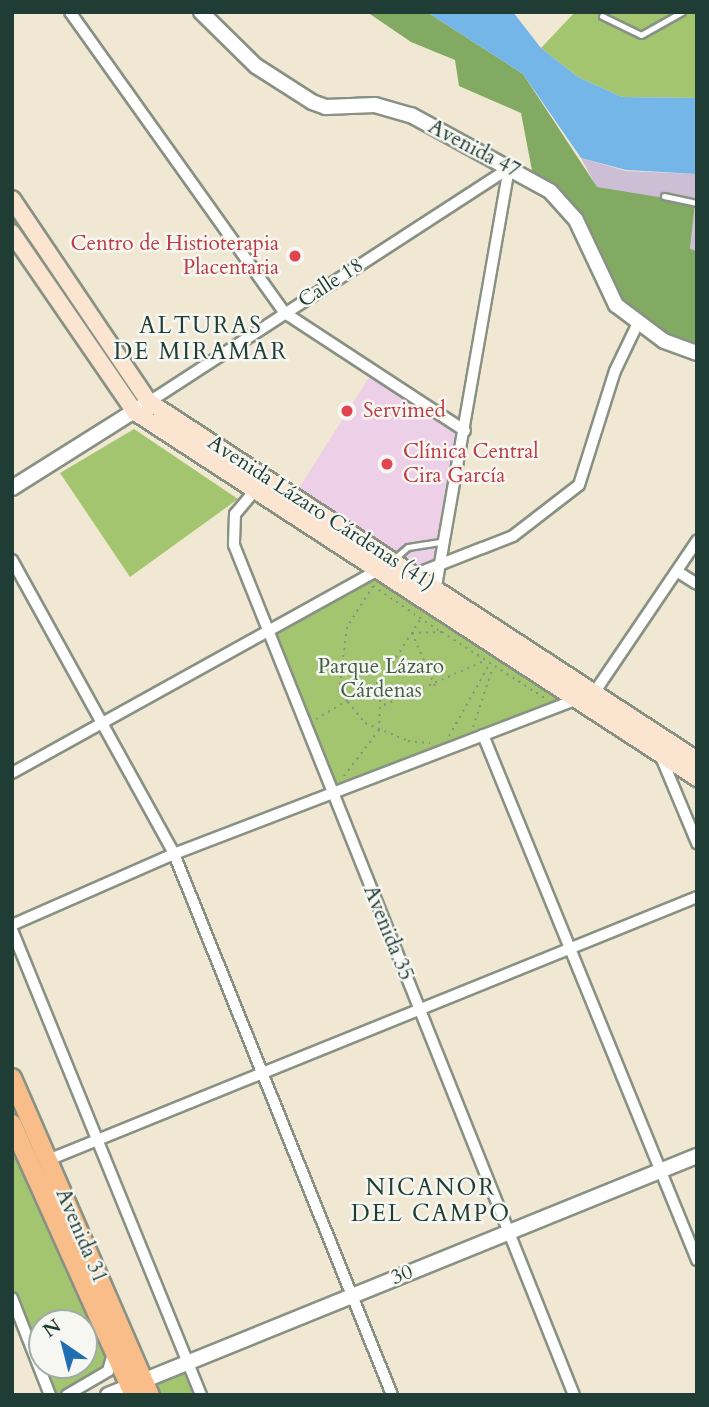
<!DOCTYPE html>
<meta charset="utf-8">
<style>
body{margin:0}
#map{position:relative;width:709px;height:1407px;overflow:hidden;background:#f1e8d3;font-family:Cardo,serif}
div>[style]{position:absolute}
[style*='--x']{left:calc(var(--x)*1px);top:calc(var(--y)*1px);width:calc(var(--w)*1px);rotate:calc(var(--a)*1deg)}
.built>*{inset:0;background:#edd0e8}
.industrial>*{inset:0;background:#ccbed4}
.green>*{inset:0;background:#a3c56f}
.forest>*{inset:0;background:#82aa62}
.water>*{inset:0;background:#75b6e9}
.path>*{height:2px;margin-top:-1px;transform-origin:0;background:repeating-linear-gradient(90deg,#889284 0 2px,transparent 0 7px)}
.roads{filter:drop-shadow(2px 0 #889284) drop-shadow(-2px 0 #889284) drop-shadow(0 2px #889284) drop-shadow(0 -2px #889284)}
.service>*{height:5px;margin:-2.5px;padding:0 2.5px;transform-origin:2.5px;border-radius:2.5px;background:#fff}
.minor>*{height:10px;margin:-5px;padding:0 5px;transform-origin:5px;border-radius:5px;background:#fff}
.tertiary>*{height:14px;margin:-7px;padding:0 7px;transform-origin:7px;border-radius:7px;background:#fff}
.secondary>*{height:16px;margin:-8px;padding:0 8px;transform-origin:8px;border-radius:8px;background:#fce5d0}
.primary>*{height:18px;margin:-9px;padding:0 9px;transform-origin:9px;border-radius:9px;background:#f8bd89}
.dots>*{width:19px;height:19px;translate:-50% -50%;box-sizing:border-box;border:4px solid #f6f6f2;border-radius:50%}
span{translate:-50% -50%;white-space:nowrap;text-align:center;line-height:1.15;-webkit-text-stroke:5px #f6f6f2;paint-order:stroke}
.street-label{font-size:21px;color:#1f3d34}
.health-label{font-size:21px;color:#be3a42}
.right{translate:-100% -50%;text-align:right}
.left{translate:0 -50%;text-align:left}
.park-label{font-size:21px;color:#405f43}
.neighbourhood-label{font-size:23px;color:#1f3d34;letter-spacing:2px}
.frame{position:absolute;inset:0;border:14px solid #1f3d34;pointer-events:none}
.north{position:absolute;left:28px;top:1309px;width:70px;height:70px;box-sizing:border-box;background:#f6f6f2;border:2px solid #a0aca6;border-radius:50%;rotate:325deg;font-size:19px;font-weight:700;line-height:28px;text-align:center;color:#1f3d34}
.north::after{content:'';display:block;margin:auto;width:24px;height:32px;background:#1f6fb2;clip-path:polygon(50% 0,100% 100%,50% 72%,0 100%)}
</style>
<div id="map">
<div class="built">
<i style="clip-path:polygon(373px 371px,465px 431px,443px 564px,416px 574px,294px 496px)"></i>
</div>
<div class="industrial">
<i style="clip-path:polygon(581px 158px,626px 171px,697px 174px,697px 251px,690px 250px,695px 203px,597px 188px)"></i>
</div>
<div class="green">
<i style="clip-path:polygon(575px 12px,697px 12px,697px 98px,622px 97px,578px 77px,541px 48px)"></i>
<i style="clip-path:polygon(12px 200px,150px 402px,597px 689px,330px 793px,268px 635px,377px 572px,135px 412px,12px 233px)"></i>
<i style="clip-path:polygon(134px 429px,238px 499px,130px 577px,60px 473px)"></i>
<i style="clip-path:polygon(evenodd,12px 1124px,114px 1350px,99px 1370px,62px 1395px,50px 1395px,12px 1298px,12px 1124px,42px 1323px,84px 1323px,84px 1365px,42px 1365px,42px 1323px)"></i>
<i style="clip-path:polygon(189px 1362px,201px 1395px,150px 1395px,143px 1380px)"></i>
</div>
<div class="forest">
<i style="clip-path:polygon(367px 12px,427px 12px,523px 74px,597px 187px,695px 203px,690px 249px,697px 251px,697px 353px,628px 316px,585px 237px,534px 181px,521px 113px,459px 86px,455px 60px,411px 42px)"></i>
</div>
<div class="water">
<i style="clip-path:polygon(427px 12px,513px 12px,541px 48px,578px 77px,622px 97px,697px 98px,697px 174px,626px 170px,581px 158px,523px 74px)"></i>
</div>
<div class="path">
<i style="--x:373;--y:586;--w:49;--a:122.4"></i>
<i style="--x:347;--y:627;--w:64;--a:97.1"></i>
<i style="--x:339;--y:691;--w:41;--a:50.9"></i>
<i style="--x:365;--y:723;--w:47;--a:22.7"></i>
<i style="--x:408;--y:741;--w:22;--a:5"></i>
<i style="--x:373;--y:586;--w:82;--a:34.1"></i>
<i style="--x:435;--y:686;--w:58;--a:-113.5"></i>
<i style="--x:412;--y:633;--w:30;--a:-2"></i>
<i style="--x:442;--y:632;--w:124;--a:32.8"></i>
<i style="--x:384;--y:705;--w:109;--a:-23.7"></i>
<i style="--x:316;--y:719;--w:74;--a:-30.7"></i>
<i style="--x:473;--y:727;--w:63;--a:-71.6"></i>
<i style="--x:449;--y:736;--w:81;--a:-60.6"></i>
<i style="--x:344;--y:776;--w:58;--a:-52.7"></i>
<i style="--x:379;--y:730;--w:49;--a:-87.7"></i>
<i style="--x:381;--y:681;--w:72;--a:-57.4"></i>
</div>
<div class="roads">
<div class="service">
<i style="--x:602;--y:16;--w:43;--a:26"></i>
<i style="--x:641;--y:35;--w:47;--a:-29.3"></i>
<i style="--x:664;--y:196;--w:34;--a:12"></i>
<i style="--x:394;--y:559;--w:18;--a:-41"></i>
<i style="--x:408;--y:547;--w:37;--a:-9"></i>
</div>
<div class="minor">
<i style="--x:70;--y:12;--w:370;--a:54.5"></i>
<i style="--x:285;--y:313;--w:215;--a:33.2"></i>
<i style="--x:149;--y:402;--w:429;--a:-33"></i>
<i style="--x:257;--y:488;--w:34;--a:130"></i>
<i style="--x:235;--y:514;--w:31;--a:92"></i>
<i style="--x:234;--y:545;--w:915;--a:68.2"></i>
<i style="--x:12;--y:560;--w:336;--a:61.1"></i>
<i style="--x:174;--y:854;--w:583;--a:68.05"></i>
<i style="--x:678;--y:572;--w:22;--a:32"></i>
<i style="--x:416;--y:574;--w:104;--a:-21.4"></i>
<i style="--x:513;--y:536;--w:83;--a:-37.7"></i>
<i style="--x:579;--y:485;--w:120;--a:-72.5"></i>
<i style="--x:615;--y:371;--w:53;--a:-64.4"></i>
<i style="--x:435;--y:592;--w:430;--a:-80.1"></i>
<i style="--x:483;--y:735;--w:567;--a:67.82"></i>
<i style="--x:659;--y:752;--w:99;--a:67.3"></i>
<i style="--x:12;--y:773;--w:424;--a:-29"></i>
<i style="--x:12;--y:925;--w:177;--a:-23.7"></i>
<i style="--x:174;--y:854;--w:450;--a:-21"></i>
<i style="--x:594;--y:693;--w:184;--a:-55.9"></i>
<i style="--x:12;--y:930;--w:502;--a:67.88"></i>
<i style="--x:48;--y:1160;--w:700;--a:-22.06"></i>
<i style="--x:12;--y:1298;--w:104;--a:68.6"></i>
<i style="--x:67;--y:1395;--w:48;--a:-30.3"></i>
<i style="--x:108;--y:1371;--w:19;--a:-74"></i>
</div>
<div class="tertiary">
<i style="--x:201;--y:12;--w:77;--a:44.5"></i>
<i style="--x:256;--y:66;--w:67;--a:32.7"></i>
<i style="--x:312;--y:102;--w:15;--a:20"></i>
<i style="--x:326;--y:107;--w:49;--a:-2.3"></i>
<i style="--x:375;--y:105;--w:37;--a:16"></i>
<i style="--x:411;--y:115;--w:158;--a:28.7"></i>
<i style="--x:550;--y:191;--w:39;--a:48"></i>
<i style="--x:576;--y:220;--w:94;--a:64.8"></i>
<i style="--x:616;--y:305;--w:60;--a:36.9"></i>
<i style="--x:664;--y:341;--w:35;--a:20"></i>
<i style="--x:12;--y:488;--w:156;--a:-32.2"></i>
<i style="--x:108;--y:1395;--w:636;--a:-22.09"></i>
</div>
<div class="secondary">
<i style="--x:12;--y:199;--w:245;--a:56"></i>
<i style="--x:149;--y:402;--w:655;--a:33.16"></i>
<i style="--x:12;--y:233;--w:217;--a:55.5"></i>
<i style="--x:135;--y:412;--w:671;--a:33.07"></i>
</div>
<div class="primary">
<i style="--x:12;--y:1078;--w:346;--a:66.5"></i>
<i style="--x:12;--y:1124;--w:297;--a:65.8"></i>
</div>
</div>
<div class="dots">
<i style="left:295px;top:256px;background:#e0444e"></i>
<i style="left:347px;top:411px;background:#e0444e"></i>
<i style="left:387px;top:464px;background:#e0444e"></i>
</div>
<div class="street-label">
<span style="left:474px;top:149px;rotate:28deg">Avenida 47</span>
<span style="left:331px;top:283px;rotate:-33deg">Calle 18</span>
<span style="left:321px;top:513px;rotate:33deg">Avenida Lázaro Cárdenas (41)</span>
<span style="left:388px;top:933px;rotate:68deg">Avenida 35</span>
<span style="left:81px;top:1236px;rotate:67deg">Avenida 31</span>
<span style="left:402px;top:1275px;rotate:-22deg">30</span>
</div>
<div class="health-label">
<span class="right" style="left:279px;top:256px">Centro de Histioterapia<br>Placentaria</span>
<span class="left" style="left:363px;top:411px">Servimed</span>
<span class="left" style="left:403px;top:464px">Clínica Central<br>Cira García</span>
</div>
<div class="park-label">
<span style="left:381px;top:679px">Parque Lázaro<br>Cárdenas</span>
</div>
<div class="neighbourhood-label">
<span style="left:201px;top:339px">ALTURAS<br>DE MIRAMAR</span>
<span style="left:431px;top:1201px">NICANOR<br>DEL CAMPO</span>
</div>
<div class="frame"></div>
<div class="north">N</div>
</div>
